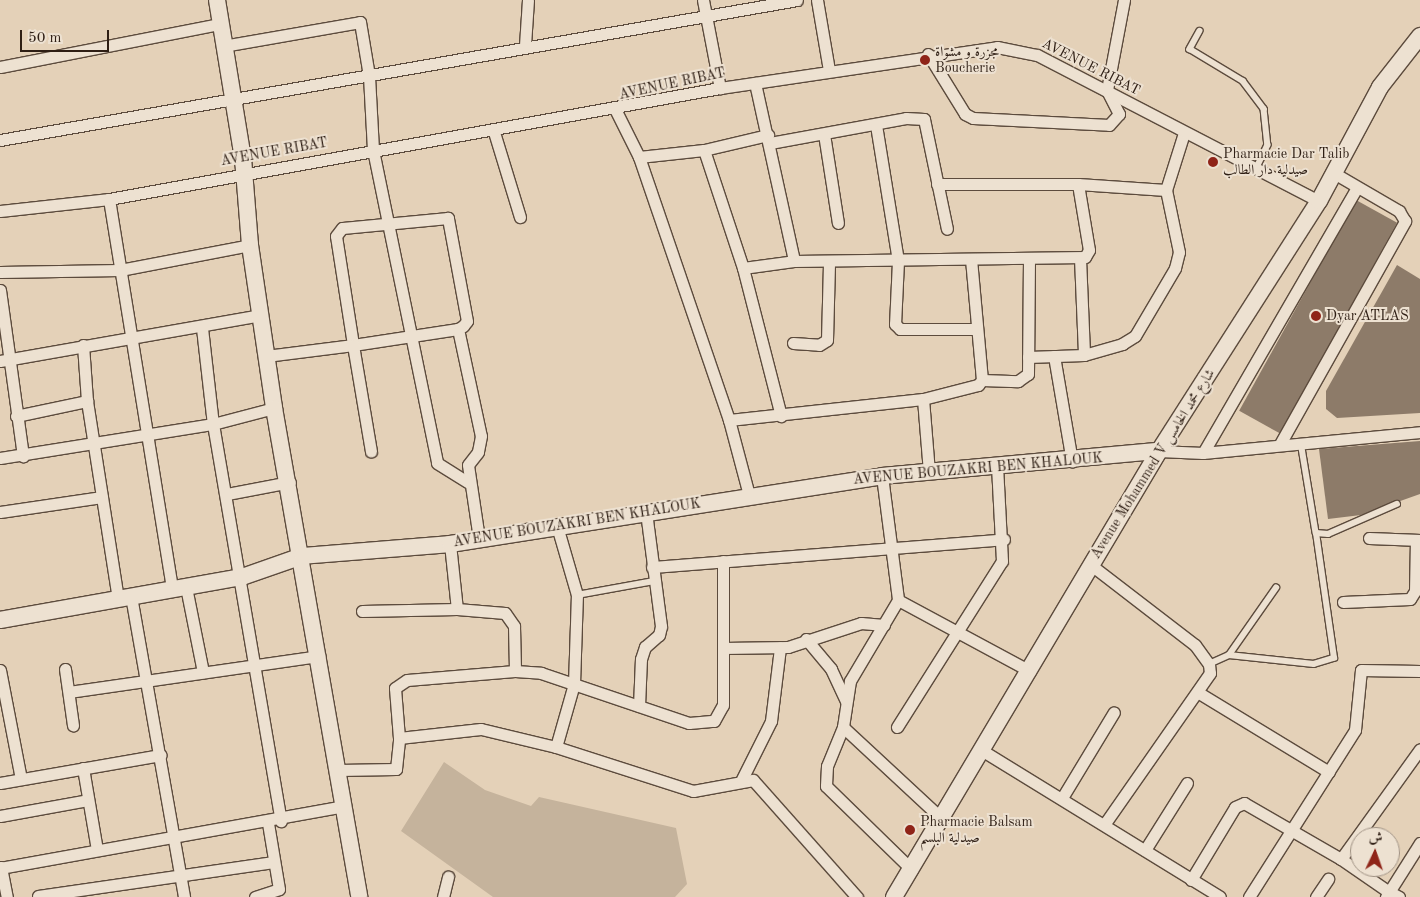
<!DOCTYPE html>
<meta charset="utf-8">
<style>
body{margin:0}
#map{position:relative;width:1420px;height:897px;overflow:hidden;background:#e4d1b8;font-family:"Old Standard TT",Amiri,serif}
div>[style]{position:absolute}
[style*='--x']{left:calc(var(--x)*1px);top:calc(var(--y)*1px);width:calc(var(--w)*1px);rotate:calc(var(--a)*1deg)}
.green>*{inset:0;background:#c5b39c}
.building>*{inset:0;background:#8d7b69;transform-origin:0 0}
.roads{filter:drop-shadow(1px 0 #5c4b3d) drop-shadow(-1px 0 #5c4b3d) drop-shadow(0 1px #5c4b3d) drop-shadow(0 -1px #5c4b3d)}
.lane>*{height:5.5px;margin:-2.75px;padding:0 2.75px;transform-origin:2.75px;border-radius:2.75px;background:#ede1d1}
.street>*{height:11px;margin:-5.5px;padding:0 5.5px;transform-origin:5.5px;border-radius:5.5px;background:#ede1d1}
.secondary>*{height:16px;margin:-8px;padding:0 8px;transform-origin:8px;border-radius:8px;background:#ede1d1}
.dots>*{width:14px;height:14px;translate:-50% -50%;box-sizing:border-box;border:2px solid #ede1d1;border-radius:50%}
span{translate:-50% -50%;white-space:nowrap;text-align:center;line-height:1.15;-webkit-text-stroke:4px #ede1d1;paint-order:stroke}
.poi-label{font-size:14px;color:#2e1e14}
.left{translate:0 -50%;text-align:left}
.street-label{font-size:14px;color:#2e1e14}
.north{position:absolute;left:1350px;top:827px;width:50px;height:50px;box-sizing:border-box;background:#ede1d1;border:1px solid #a19385;border-radius:50%;rotate:3deg;font-size:14px;font-weight:700;line-height:20px;text-align:center;color:#2e1e14}
.north::after{content:'';display:block;margin:auto;width:18px;height:22px;background:#8f2418;clip-path:polygon(50% 0,100% 100%,50% 72%,0 100%)}
.scale{position:absolute;left:20px;top:30px;width:89px;height:22px;box-sizing:border-box;border:2px solid #2e1e14;border-top:0;padding-left:6px;font-size:15px;line-height:18px;white-space:nowrap;color:#2e1e14;-webkit-text-stroke:4px #ede1d1;paint-order:stroke}
</style>
<div id="map">
<div class="green">
<i style="clip-path:polygon(444px 762px,485px 790px,531px 806px,539px 797px,676px 828px,687px 884px,675px 897px,493px 897px,401px 831px)"></i>
</div>
<div class="building">
<i style="left:1356px;top:200px;width:47px;height:241px;rotate:29deg"></i>
<i style="clip-path:polygon(1397px 265px,1420px 279px,1420px 413px,1337px 418px,1326px 409px,1326px 391px)"></i>
<i style="clip-path:polygon(1420px 441px,1420px 494px,1361px 515px,1328px 519px,1319px 449px)"></i>
</div>
<div class="roads">
<div class="lane">
<i style="--x:1200;--y:31;--w:21;--a:119"></i>
<i style="--x:1190;--y:49;--w:62;--a:31.1"></i>
<i style="--x:1243;--y:81;--w:35;--a:53"></i>
<i style="--x:1264;--y:109;--w:36;--a:84"></i>
<i style="--x:1268;--y:145;--w:28;--a:116"></i>
<i style="--x:1301;--y:442;--w:92;--a:80.6"></i>
<i style="--x:1316;--y:533;--w:12;--a:5"></i>
<i style="--x:1328;--y:534;--w:75;--a:-23.5"></i>
<i style="--x:577;--y:595;--w:78;--a:-10.3"></i>
<i style="--x:1229;--y:655;--w:85;--a:6"></i>
<i style="--x:1314;--y:664;--w:21;--a:-17"></i>
<i style="--x:1334;--y:658;--w:126;--a:-98.2"></i>
<i style="--x:1209;--y:664;--w:22;--a:-24"></i>
<i style="--x:1229;--y:655;--w:82;--a:-55"></i>
</div>
<div class="street">
<i style="--x:703;--y:0;--w:90;--a:79.1"></i>
<i style="--x:817;--y:0;--w:71;--a:80.3"></i>
<i style="--x:525;--y:45;--w:45;--a:-86.2"></i>
<i style="--x:223;--y:46;--w:139;--a:-9.9"></i>
<i style="--x:360;--y:22;--w:55;--a:80.5"></i>
<i style="--x:369;--y:76;--w:74;--a:86.9"></i>
<i style="--x:373;--y:150;--w:319;--a:78.4"></i>
<i style="--x:437;--y:463;--w:36;--a:32"></i>
<i style="--x:928;--y:54;--w:70;--a:58.3"></i>
<i style="--x:965;--y:114;--w:9;--a:27"></i>
<i style="--x:973;--y:118;--w:136;--a:2.9"></i>
<i style="--x:1109;--y:125;--w:15;--a:-48"></i>
<i style="--x:1119;--y:114;--w:27;--a:-117"></i>
<i style="--x:1107;--y:90;--w:92;--a:-79.3"></i>
<i style="--x:0;--y:67;--w:224;--a:-11.1"></i>
<i style="--x:755;--y:83;--w:182;--a:77.6"></i>
<i style="--x:794;--y:261;--w:291;--a:-0.8"></i>
<i style="--x:1085;--y:257;--w:8;--a:-60"></i>
<i style="--x:1089;--y:250;--w:67;--a:-99.5"></i>
<i style="--x:1078;--y:184;--w:88;--a:3.9"></i>
<i style="--x:1166;--y:190;--w:60;--a:-72.5"></i>
<i style="--x:616;--y:111;--w:51;--a:63.4"></i>
<i style="--x:639;--y:157;--w:278;--a:71.1"></i>
<i style="--x:729;--y:420;--w:78;--a:75.1"></i>
<i style="--x:876;--y:125;--w:138;--a:80.8"></i>
<i style="--x:898;--y:261;--w:63;--a:92.7"></i>
<i style="--x:895;--y:324;--w:7;--a:45"></i>
<i style="--x:900;--y:329;--w:77;--a:0"></i>
<i style="--x:494;--y:132;--w:89;--a:73"></i>
<i style="--x:824;--y:134;--w:90;--a:81.1"></i>
<i style="--x:0;--y:140;--w:809;--a:-9.96"></i>
<i style="--x:770;--y:143;--w:138;--a:-10.4"></i>
<i style="--x:906;--y:118;--w:18;--a:3"></i>
<i style="--x:924;--y:119;--w:112;--a:78.2"></i>
<i style="--x:704;--y:150;--w:124;--a:71.7"></i>
<i style="--x:743;--y:268;--w:153;--a:75.6"></i>
<i style="--x:639;--y:157;--w:65;--a:-6.1"></i>
<i style="--x:704;--y:150;--w:66;--a:-13.2"></i>
<i style="--x:937;--y:184;--w:141;--a:0"></i>
<i style="--x:109;--y:199;--w:396;--a:80.8"></i>
<i style="--x:0;--y:211;--w:110;--a:-6.3"></i>
<i style="--x:109;--y:199;--w:621;--a:-10.3"></i>
<i style="--x:720;--y:88;--w:280;--a:-8.4"></i>
<i style="--x:997;--y:47;--w:41;--a:11.3"></i>
<i style="--x:1037;--y:55;--w:318;--a:27.4"></i>
<i style="--x:1080;--y:258;--w:97;--a:87.6"></i>
<i style="--x:743;--y:268;--w:51;--a:-7.8"></i>
<i style="--x:0;--y:272;--w:120;--a:-1"></i>
<i style="--x:120;--y:270;--w:132;--a:-10.9"></i>
<i style="--x:0;--y:290;--w:168;--a:82.1"></i>
<i style="--x:202;--y:328;--w:97;--a:83.5"></i>
<i style="--x:213;--y:424;--w:403;--a:80.3"></i>
<i style="--x:458;--y:329;--w:109;--a:77.9"></i>
<i style="--x:481;--y:436;--w:16;--a:101"></i>
<i style="--x:478;--y:452;--w:16;--a:128"></i>
<i style="--x:468;--y:465;--w:75;--a:81.5"></i>
<i style="--x:793;--y:343;--w:26;--a:4"></i>
<i style="--x:819;--y:345;--w:9;--a:-32"></i>
<i style="--x:827;--y:340;--w:79;--a:-88.5"></i>
<i style="--x:83;--y:345;--w:56;--a:85.9"></i>
<i style="--x:87;--y:401;--w:199;--a:81.1"></i>
<i style="--x:266;--y:356;--w:88;--a:-7.2"></i>
<i style="--x:353;--y:345;--w:106;--a:-8.7"></i>
<i style="--x:458;--y:329;--w:6;--a:-31"></i>
<i style="--x:463;--y:326;--w:6;--a:-51"></i>
<i style="--x:467;--y:321;--w:105;--a:-100.5"></i>
<i style="--x:448;--y:218;--w:106;--a:174.6"></i>
<i style="--x:342;--y:228;--w:10;--a:127"></i>
<i style="--x:336;--y:236;--w:110;--a:81.1"></i>
<i style="--x:353;--y:345;--w:108;--a:80.4"></i>
<i style="--x:1054;--y:356;--w:107;--a:80.3"></i>
<i style="--x:1028;--y:357;--w:56;--a:-2"></i>
<i style="--x:1084;--y:355;--w:40;--a:-16"></i>
<i style="--x:1122;--y:344;--w:15;--a:-32"></i>
<i style="--x:1135;--y:336;--w:79;--a:-59.5"></i>
<i style="--x:1175;--y:268;--w:16;--a:-76"></i>
<i style="--x:1179;--y:252;--w:63;--a:-101.8"></i>
<i style="--x:0;--y:361;--w:265;--a:-10"></i>
<i style="--x:982;--y:380;--w:36;--a:2"></i>
<i style="--x:1018;--y:381;--w:12;--a:-35"></i>
<i style="--x:1028;--y:374;--w:115;--a:-89.5"></i>
<i style="--x:923;--y:399;--w:73;--a:85.3"></i>
<i style="--x:16;--y:416;--w:73;--a:-11.9"></i>
<i style="--x:729;--y:420;--w:195;--a:-6.2"></i>
<i style="--x:923;--y:399;--w:57;--a:-14.3"></i>
<i style="--x:978;--y:385;--w:6;--a:-51"></i>
<i style="--x:982;--y:380;--w:121;--a:-95.2"></i>
<i style="--x:1280;--y:444;--w:256;--a:-60.7"></i>
<i style="--x:1405;--y:221;--w:12;--a:-121"></i>
<i style="--x:1399;--y:211;--w:75;--a:-149.7"></i>
<i style="--x:1159;--y:451;--w:44;--a:2.6"></i>
<i style="--x:1203;--y:453;--w:218;--a:-5.5"></i>
<i style="--x:1203;--y:453;--w:307;--a:-59.9"></i>
<i style="--x:0;--y:458;--w:216;--a:-9.1"></i>
<i style="--x:213;--y:424;--w:63;--a:-14.7"></i>
<i style="--x:882;--y:476;--w:125;--a:82.6"></i>
<i style="--x:898;--y:600;--w:94;--a:120.7"></i>
<i style="--x:850;--y:681;--w:47;--a:98.7"></i>
<i style="--x:843;--y:727;--w:42;--a:112.3"></i>
<i style="--x:827;--y:766;--w:20;--a:93"></i>
<i style="--x:826;--y:786;--w:120;--a:44.3"></i>
<i style="--x:227;--y:494;--w:64;--a:-10.8"></i>
<i style="--x:0;--y:512;--w:103;--a:-8.4"></i>
<i style="--x:1369;--y:538;--w:51;--a:2.2"></i>
<i style="--x:450;--y:544;--w:65;--a:83.9"></i>
<i style="--x:1091;--y:565;--w:131;--a:37.6"></i>
<i style="--x:1195;--y:645;--w:24;--a:54"></i>
<i style="--x:1209;--y:664;--w:9;--a:84"></i>
<i style="--x:1210;--y:673;--w:185;--a:124.9"></i>
<i style="--x:652;--y:567;--w:353;--a:-4.5"></i>
<i style="--x:186;--y:587;--w:87;--a:78.7"></i>
<i style="--x:131;--y:596;--w:306;--a:80"></i>
<i style="--x:898;--y:600;--w:150;--a:28.3"></i>
<i style="--x:1343;--y:602;--w:67;--a:-2.6"></i>
<i style="--x:1410;--y:599;--w:9;--a:-58"></i>
<i style="--x:1415;--y:591;--w:51;--a:-88.9"></i>
<i style="--x:362;--y:611;--w:95;--a:-1.2"></i>
<i style="--x:457;--y:609;--w:48;--a:4.8"></i>
<i style="--x:505;--y:613;--w:16;--a:55"></i>
<i style="--x:514;--y:626;--w:45;--a:88.7"></i>
<i style="--x:806;--y:639;--w:39;--a:50"></i>
<i style="--x:831;--y:669;--w:35;--a:65"></i>
<i style="--x:723;--y:648;--w:65;--a:-0.9"></i>
<i style="--x:788;--y:647;--w:77;--a:-18.2"></i>
<i style="--x:861;--y:623;--w:23;--a:5"></i>
<i style="--x:65;--y:669;--w:57;--a:81.9"></i>
<i style="--x:0;--y:670;--w:111;--a:79.1"></i>
<i style="--x:69;--y:692;--w:253;--a:-8.2"></i>
<i style="--x:1199;--y:693;--w:152;--a:31.3"></i>
<i style="--x:639;--y:706;--w:47;--a:-87.6"></i>
<i style="--x:641;--y:659;--w:13;--a:-72"></i>
<i style="--x:645;--y:647;--w:18;--a:-41"></i>
<i style="--x:659;--y:635;--w:9;--a:-77"></i>
<i style="--x:661;--y:626;--w:115;--a:-97.5"></i>
<i style="--x:843;--y:727;--w:135;--a:42.9"></i>
<i style="--x:897;--y:727;--w:196;--a:-57.7"></i>
<i style="--x:1002;--y:561;--w:96;--a:-93"></i>
<i style="--x:399;--y:738;--w:82;--a:-6.3"></i>
<i style="--x:481;--y:729;--w:77;--a:13.5"></i>
<i style="--x:556;--y:747;--w:144;--a:17.8"></i>
<i style="--x:693;--y:791;--w:61;--a:-10.4"></i>
<i style="--x:753;--y:780;--w:157;--a:48.4"></i>
<i style="--x:556;--y:747;--w:66;--a:-74.1"></i>
<i style="--x:574;--y:684;--w:89;--a:-88.1"></i>
<i style="--x:577;--y:595;--w:72;--a:-106.2"></i>
<i style="--x:983;--y:751;--w:278;--a:31.6"></i>
<i style="--x:83;--y:768;--w:83;--a:80.3"></i>
<i style="--x:338;--y:770;--w:58;--a:-1"></i>
<i style="--x:396;--y:769;--w:31;--a:-84"></i>
<i style="--x:399;--y:738;--w:50;--a:-94.6"></i>
<i style="--x:395;--y:688;--w:14;--a:-34"></i>
<i style="--x:407;--y:680;--w:108;--a:-4.8"></i>
<i style="--x:515;--y:671;--w:26;--a:4"></i>
<i style="--x:541;--y:673;--w:156;--a:18.7"></i>
<i style="--x:689;--y:723;--w:25;--a:-5"></i>
<i style="--x:714;--y:721;--w:18;--a:-61"></i>
<i style="--x:723;--y:705;--w:144;--a:-90"></i>
<i style="--x:742;--y:779;--w:65;--a:-63.4"></i>
<i style="--x:771;--y:721;--w:74;--a:-83"></i>
<i style="--x:0;--y:783;--w:163;--a:-9.9"></i>
<i style="--x:1062;--y:798;--w:100;--a:-58.8"></i>
<i style="--x:0;--y:816;--w:89;--a:-10.3"></i>
<i style="--x:1145;--y:850;--w:79;--a:-57.9"></i>
<i style="--x:1341;--y:859;--w:135;--a:-54.3"></i>
<i style="--x:1;--y:867;--w:31;--a:79"></i>
<i style="--x:0;--y:868;--w:350;--a:-10.2"></i>
<i style="--x:1191;--y:880;--w:85;--a:-58.9"></i>
<i style="--x:1235;--y:807;--w:10;--a:-24"></i>
<i style="--x:1244;--y:803;--w:112;--a:30"></i>
<i style="--x:1341;--y:859;--w:58;--a:34.5"></i>
<i style="--x:1389;--y:892;--w:6;--a:121"></i>
<i style="--x:38;--y:896;--w:238;--a:-8.2"></i>
<i style="--x:255;--y:897;--w:25;--a:-18"></i>
<i style="--x:279;--y:889;--w:67;--a:-99.5"></i>
<i style="--x:443;--y:897;--w:21;--a:-76"></i>
<i style="--x:1249;--y:897;--w:198;--a:-57.6"></i>
<i style="--x:1355;--y:730;--w:60;--a:-84.3"></i>
<i style="--x:1361;--y:670;--w:59;--a:1"></i>
<i style="--x:1316;--y:897;--w:22;--a:-56"></i>
<i style="--x:1399;--y:897;--w:11;--a:-153"></i>
<i style="--x:1389;--y:892;--w:58;--a:-57.7"></i>
</div>
<div class="secondary">
<i style="--x:217;--y:0;--w:160;--a:80.7"></i>
<i style="--x:243;--y:158;--w:87;--a:85.4"></i>
<i style="--x:250;--y:245;--w:165;--a:81.6"></i>
<i style="--x:274;--y:408;--w:496;--a:80.1"></i>
<i style="--x:0;--y:620;--w:246;--a:-10.1"></i>
<i style="--x:242;--y:577;--w:64;--a:-19.3"></i>
<i style="--x:302;--y:556;--w:148;--a:-4.6"></i>
<i style="--x:450;--y:544;--w:437;--a:-8.9"></i>
<i style="--x:882;--y:476;--w:278;--a:-5.2"></i>
<i style="--x:894;--y:897;--w:519;--a:-59.28"></i>
<i style="--x:1159;--y:451;--w:297;--a:-57.4"></i>
<i style="--x:1319;--y:201;--w:129;--a:-61.8"></i>
<i style="--x:1380;--y:87;--w:65;--a:-51.9"></i>
</div>
</div>
<div class="dots">
<i style="left:925px;top:60px;background:#8f2418"></i>
<i style="left:1213px;top:162px;background:#8f2418"></i>
<i style="left:1316px;top:316px;background:#8f2418"></i>
<i style="left:910px;top:830px;background:#8f2418"></i>
</div>
<div class="poi-label">
<span class="left" style="left:935px;top:60px">مجزرة و مشواة<br>Boucherie</span>
<span class="left" style="left:1223px;top:162px">Pharmacie Dar Talib<br>صيدلية دار الطالب</span>
<span class="left" style="left:1326px;top:316px">Dyar ATLAS</span>
<span class="left" style="left:920px;top:830px">Pharmacie Balsam<br>صيدلية البلسم</span>
</div>
<div class="street-label">
<span style="left:1091px;top:67px;rotate:27deg">AVENUE RIBAT</span>
<span style="left:672px;top:84px;rotate:-12deg">AVENUE RIBAT</span>
<span style="left:274px;top:152px;rotate:-10deg">AVENUE RIBAT</span>
<span style="left:1153px;top:464px;rotate:-58deg">Avenue Mohammed V شارع محمد الخامس</span>
<span style="left:978px;top:469px;rotate:-5deg">AVENUE BOUZAKRI BEN KHALOUK</span>
<span style="left:577px;top:523px;rotate:-9deg">AVENUE BOUZAKRI BEN KHALOUK</span>
</div>
<div class="north">ش</div>
<div class="scale">50 m</div>
</div>
